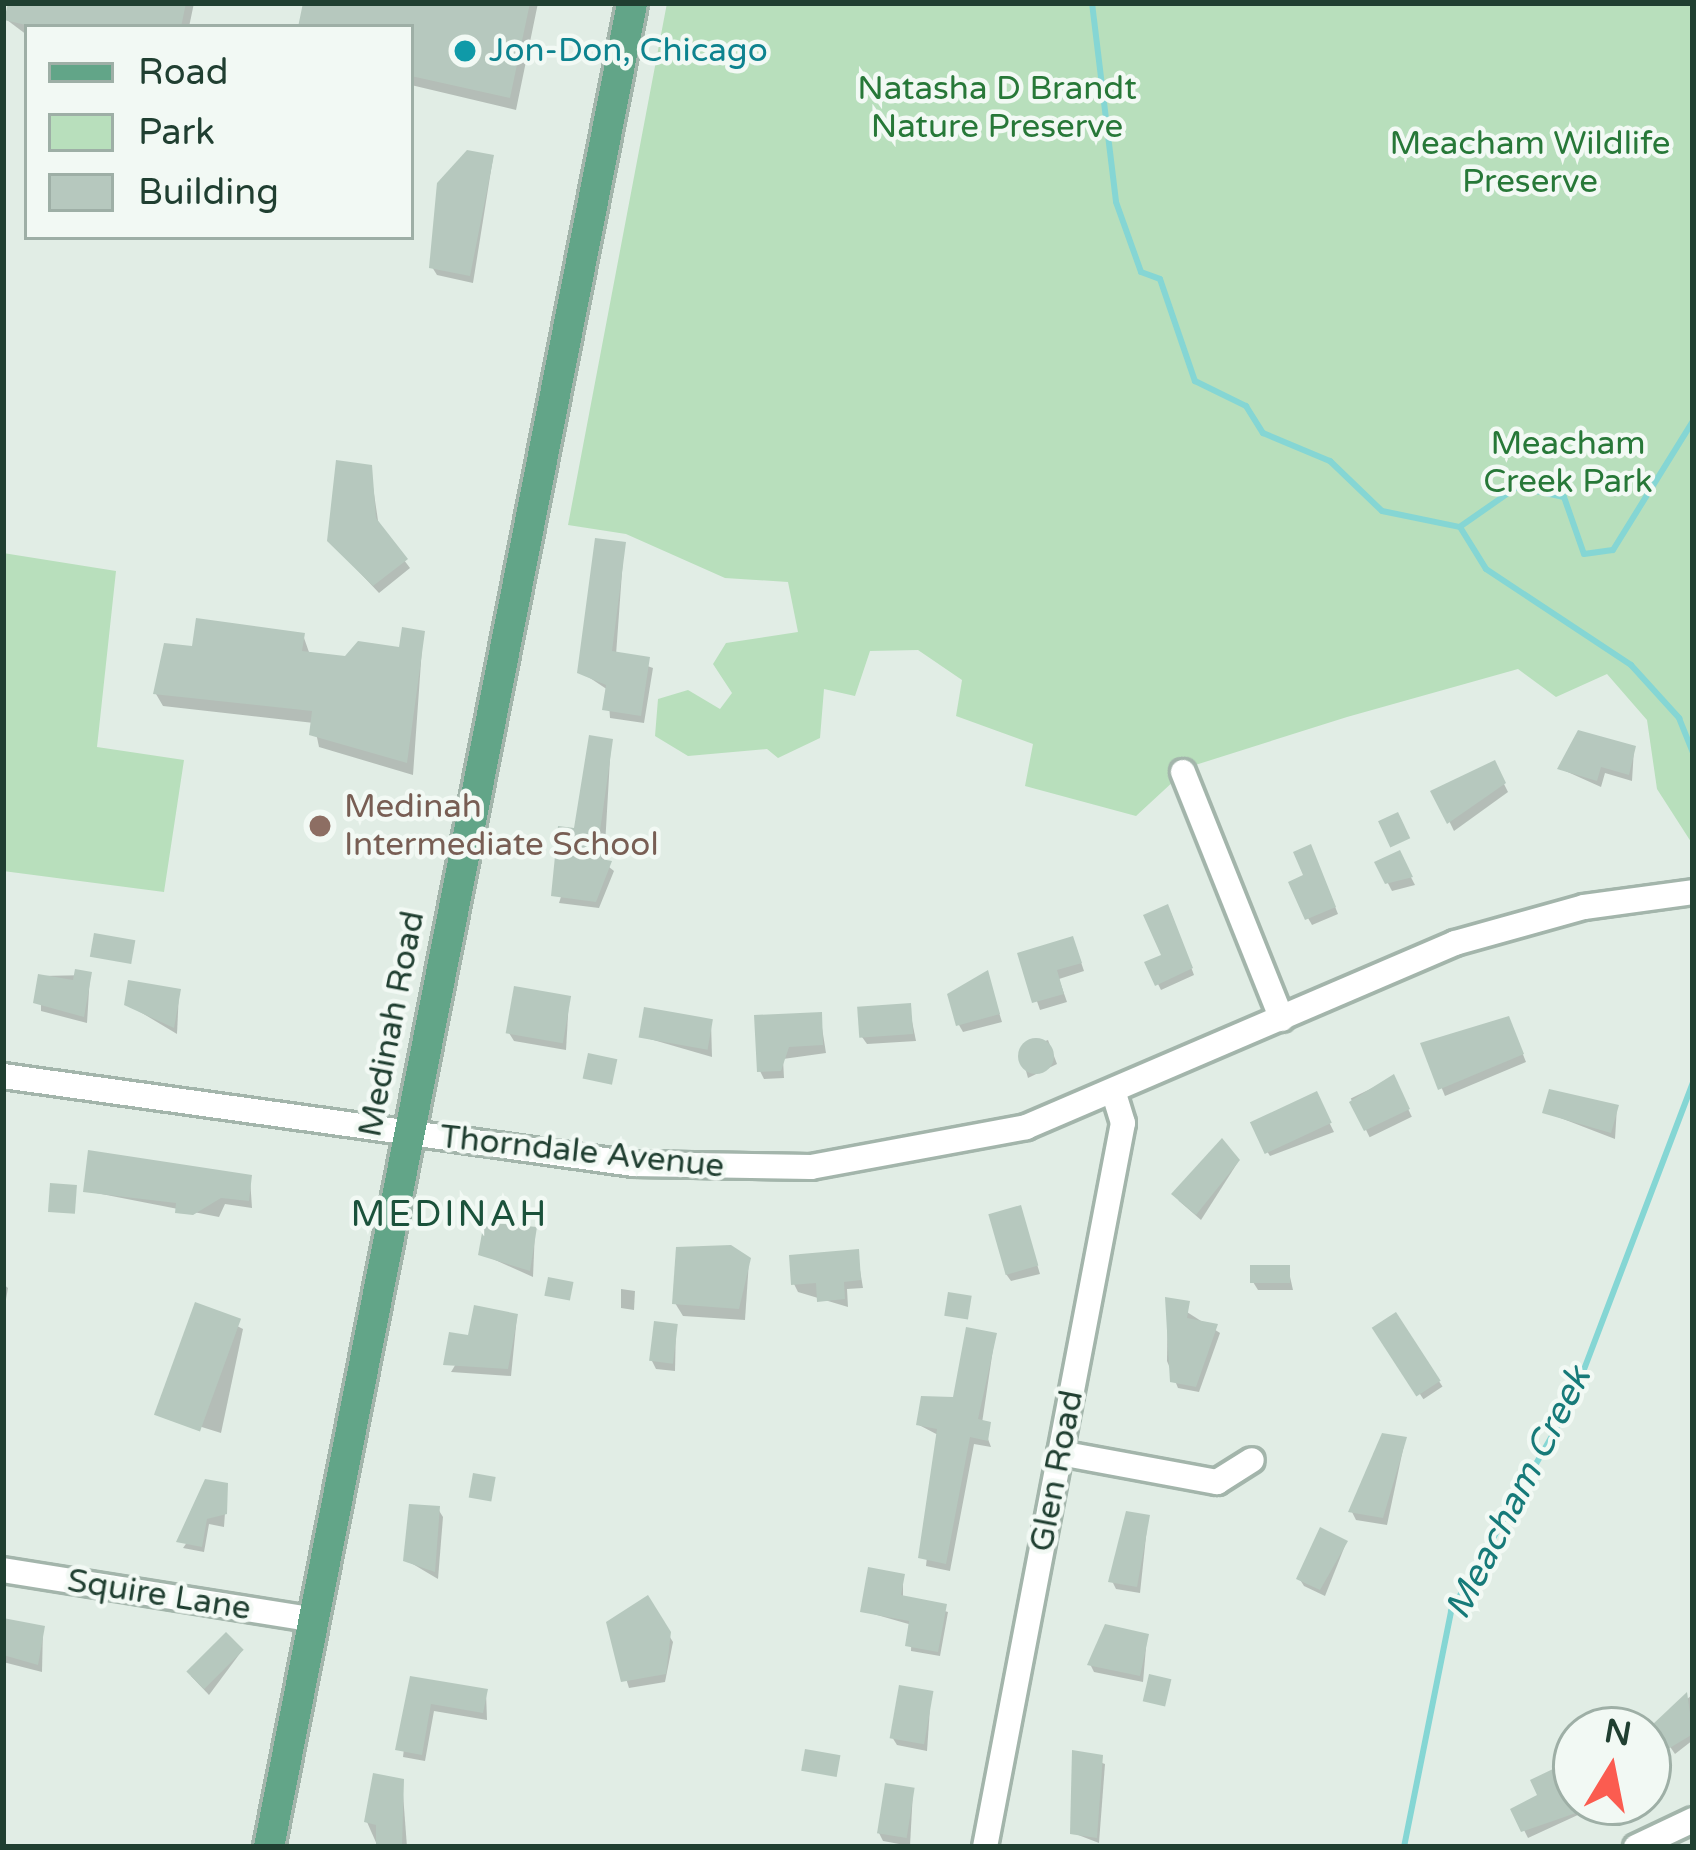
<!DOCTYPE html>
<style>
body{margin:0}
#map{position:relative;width:1696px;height:1850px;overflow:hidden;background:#e1ede5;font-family:"Varela Round",sans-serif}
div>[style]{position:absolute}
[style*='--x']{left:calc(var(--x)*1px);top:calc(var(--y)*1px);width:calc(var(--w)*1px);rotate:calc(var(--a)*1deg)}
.green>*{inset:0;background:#b8dfbc}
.shadow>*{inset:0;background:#0003;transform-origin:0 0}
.stream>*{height:6px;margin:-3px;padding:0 3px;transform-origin:3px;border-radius:3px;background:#85d6d4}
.building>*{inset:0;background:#b6c8be;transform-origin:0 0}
.round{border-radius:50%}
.roads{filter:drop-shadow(3px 0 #a3b5ab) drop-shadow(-3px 0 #a3b5ab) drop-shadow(0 3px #a3b5ab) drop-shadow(0 -3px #a3b5ab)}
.minor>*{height:24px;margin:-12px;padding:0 12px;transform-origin:12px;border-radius:12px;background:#fff}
.major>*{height:30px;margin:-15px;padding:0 15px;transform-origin:15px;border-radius:15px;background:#62a588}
.dots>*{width:33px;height:33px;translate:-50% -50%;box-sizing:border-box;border:6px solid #f2f9f4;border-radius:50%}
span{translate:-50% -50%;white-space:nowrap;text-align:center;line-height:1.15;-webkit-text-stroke:9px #f2f9f4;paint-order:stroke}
.culture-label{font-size:33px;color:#0d838f}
.left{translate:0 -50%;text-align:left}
.park-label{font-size:33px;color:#277838}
.education-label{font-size:33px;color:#785e54}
.street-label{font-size:33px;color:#203f31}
.neighbourhood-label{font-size:36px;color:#1b523b;letter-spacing:3px}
.water-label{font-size:36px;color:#167a79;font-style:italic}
.frame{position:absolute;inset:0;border:6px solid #203f31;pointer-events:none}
.legend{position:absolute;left:24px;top:24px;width:390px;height:216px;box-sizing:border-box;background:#f2f9f4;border:3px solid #9eafa6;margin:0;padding:15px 21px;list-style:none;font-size:36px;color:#203f31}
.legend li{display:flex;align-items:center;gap:24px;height:60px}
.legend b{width:60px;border:3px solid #9eafa6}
.north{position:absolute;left:1552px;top:1706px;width:120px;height:120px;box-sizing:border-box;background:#f2f9f4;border:3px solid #9eafa6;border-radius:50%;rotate:10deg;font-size:33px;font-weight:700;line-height:48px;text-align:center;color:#203f31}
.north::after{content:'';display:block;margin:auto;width:42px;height:54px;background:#fb5c50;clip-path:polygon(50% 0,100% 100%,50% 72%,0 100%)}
</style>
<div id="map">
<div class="green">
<i style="clip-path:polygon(667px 3px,1693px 3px,1693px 845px,1657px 789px,1647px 720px,1607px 674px,1556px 697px,1518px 669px,1347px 717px,1189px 767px,1136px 816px,1025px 786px,1033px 744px,956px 716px,962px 680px,918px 650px,870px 651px,855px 696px,824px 689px,820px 738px,778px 758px,767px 749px,688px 756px,655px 736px,658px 699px,688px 690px,720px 709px,732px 693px,713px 664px,726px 643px,798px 632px,788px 582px,725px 578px,626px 534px,568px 525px)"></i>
<i style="clip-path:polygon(3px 553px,116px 571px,97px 747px,184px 760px,164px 892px,3px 871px)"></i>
</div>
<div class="shadow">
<i style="clip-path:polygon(11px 3px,194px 3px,189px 27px,27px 35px,7px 20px)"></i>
<i style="clip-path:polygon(306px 3px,538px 3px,516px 110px,411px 85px,411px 27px,301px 27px)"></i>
<i style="clip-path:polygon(493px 158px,473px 283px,437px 275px,432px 267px)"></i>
<i style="clip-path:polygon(370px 467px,379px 527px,410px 568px,379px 593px,330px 541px)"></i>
<i style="clip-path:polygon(624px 545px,616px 655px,653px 668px,644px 723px,610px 718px,608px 690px,581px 672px)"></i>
<i style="clip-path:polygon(423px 634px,413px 775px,319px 747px,314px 723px,163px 706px,156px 694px,195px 650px,303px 635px,310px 655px,346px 660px,402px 651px)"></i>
<i style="clip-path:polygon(611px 742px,604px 863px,614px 871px,599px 908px,559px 903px)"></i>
<i style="clip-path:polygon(1634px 749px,1632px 781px,1605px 773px,1601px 787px,1561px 769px)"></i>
<i style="clip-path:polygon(1494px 764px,1508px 792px,1454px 831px,1435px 792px)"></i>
<i style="clip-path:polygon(1314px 854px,1338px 914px,1312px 925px,1308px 918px)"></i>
<i style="clip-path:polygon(1399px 854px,1415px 885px,1392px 891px,1378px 864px)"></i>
<i style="clip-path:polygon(1171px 913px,1194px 975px,1161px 990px,1148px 964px,1165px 956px)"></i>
<i style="clip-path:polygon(1076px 947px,1084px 971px,1059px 979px,1067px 1002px,1040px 1010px,1021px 955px)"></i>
<i style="clip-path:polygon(987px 974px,1002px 1022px,963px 1032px,959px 1025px)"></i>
<i style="clip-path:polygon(90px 975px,87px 1023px,41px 1011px,41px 976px)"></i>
<i style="clip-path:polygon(179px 992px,177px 1034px,127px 1004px)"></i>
<i style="clip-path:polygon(569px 999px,566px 1050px,514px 1041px,509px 1033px)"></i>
<i style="clip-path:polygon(909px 1006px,916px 1041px,867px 1044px,862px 1037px)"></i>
<i style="clip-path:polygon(820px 1015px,826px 1053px,783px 1059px,784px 1078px,764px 1079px,760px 1071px)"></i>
<i style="clip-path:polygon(711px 1022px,712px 1057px,643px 1037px)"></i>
<i style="clip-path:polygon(1512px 1027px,1526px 1062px,1445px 1096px,1424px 1045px)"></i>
<i style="clip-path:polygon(1048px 1040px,1057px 1064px,1028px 1078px,1020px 1050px)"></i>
<i style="left:1393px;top:1078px;width:43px;height:47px;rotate:64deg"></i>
<i style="clip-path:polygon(1315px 1094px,1334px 1132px,1270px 1156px,1265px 1148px)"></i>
<i style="clip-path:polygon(1617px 1107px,1615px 1139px,1545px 1112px)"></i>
<i style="clip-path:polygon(1238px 1162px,1201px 1220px,1179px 1201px,1175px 1194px)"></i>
<i style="clip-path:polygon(250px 1178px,252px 1208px,225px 1204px,219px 1217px,86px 1191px)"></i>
<i style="clip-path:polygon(1020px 1208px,1040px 1274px,1011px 1281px,1006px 1274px)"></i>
<i style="clip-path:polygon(535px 1230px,533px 1277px,482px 1254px)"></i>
<i style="clip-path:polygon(857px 1252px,863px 1288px,847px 1289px,848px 1307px,798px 1292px,794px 1284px)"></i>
<i style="clip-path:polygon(749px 1261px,745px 1320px,683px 1316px,675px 1303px)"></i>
<i style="clip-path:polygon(1288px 1268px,1293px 1290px,1258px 1290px,1253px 1282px)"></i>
<i style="clip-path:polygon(3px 1284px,8px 1288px,3px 1316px)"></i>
<i style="clip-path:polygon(621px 1289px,635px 1291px,634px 1310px,621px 1308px)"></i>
<i style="clip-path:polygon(1168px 1300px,1220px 1333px,1199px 1392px,1178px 1388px,1167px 1361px)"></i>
<i style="clip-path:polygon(197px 1306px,243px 1329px,221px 1433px,176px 1419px)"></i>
<i style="clip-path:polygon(517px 1316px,511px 1376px,451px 1372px,471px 1339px)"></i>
<i style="left:1395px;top:1316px;width:85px;height:23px;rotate:56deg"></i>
<i style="clip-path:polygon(676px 1327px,675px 1371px,656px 1369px,652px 1361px)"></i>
<i style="clip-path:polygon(995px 1336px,982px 1423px,991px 1447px,974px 1444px,950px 1571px,926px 1566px,940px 1436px,919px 1425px,956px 1400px)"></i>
<i style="clip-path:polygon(1405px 1440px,1387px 1525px,1356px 1520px,1352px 1512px)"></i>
<i style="clip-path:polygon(227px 1486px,224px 1527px,209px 1524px,204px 1552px,183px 1548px)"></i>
<i style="clip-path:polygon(438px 1509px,443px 1517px,438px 1579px,406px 1560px)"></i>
<i style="clip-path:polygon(1148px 1518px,1140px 1593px,1116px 1589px,1112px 1581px)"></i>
<i style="clip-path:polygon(1346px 1543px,1325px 1596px,1304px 1586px,1299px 1578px)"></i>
<i style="clip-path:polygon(903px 1576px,903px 1599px,948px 1612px,940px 1656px,911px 1651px,912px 1625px,863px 1611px)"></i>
<i style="clip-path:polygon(646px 1599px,673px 1642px,665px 1682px,629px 1688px,609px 1623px)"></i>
<i style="clip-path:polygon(3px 1622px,43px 1628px,42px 1672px,3px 1662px)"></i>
<i style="clip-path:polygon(1147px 1636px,1143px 1682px,1094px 1672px,1090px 1664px)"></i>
<i style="clip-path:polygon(241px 1652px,209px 1695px,191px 1676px)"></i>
<i style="clip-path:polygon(412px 1680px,486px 1692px,487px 1720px,434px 1711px,425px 1761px,403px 1757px)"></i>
<i style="clip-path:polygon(931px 1694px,927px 1751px,897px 1745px,892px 1737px)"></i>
<i style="clip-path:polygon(1693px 1694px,1693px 1740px,1675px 1754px,1656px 1726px)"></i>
<i style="clip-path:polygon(1074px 1753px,1105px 1764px,1099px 1843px,1073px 1833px)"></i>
<i style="clip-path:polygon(1576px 1773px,1576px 1802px,1606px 1802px,1528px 1838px,1514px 1810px)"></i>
<i style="clip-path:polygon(402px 1781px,407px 1847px,378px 1847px,367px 1822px)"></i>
<i style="clip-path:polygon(913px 1791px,910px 1846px,883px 1841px,879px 1833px)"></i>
</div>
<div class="stream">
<i style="--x:1092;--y:3;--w:200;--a:83.1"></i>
<i style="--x:1116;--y:202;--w:74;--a:70.3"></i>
<i style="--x:1141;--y:272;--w:20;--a:20"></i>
<i style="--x:1160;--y:279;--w:108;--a:71.1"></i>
<i style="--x:1195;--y:381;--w:57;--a:26.1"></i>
<i style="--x:1246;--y:406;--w:32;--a:58"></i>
<i style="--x:1263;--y:433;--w:73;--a:22.7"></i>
<i style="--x:1330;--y:461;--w:72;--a:43.9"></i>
<i style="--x:1382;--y:511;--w:80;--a:11.6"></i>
<i style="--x:1460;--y:527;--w:49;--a:58.2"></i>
<i style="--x:1486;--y:569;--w:174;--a:33.5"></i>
<i style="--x:1631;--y:665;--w:72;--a:47.8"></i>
<i style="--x:1679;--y:718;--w:37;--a:68"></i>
<i style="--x:1461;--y:526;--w:68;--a:-34.9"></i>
<i style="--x:1517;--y:487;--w:48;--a:12"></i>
<i style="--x:1564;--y:497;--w:60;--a:70.7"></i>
<i style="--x:1584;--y:554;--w:29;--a:-8"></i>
<i style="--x:1613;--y:550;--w:152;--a:-58.2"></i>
<i style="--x:1404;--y:1847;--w:241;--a:-78.7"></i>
<i style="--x:1451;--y:1611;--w:242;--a:-60"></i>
<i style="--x:1572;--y:1401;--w:340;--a:-69.2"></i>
</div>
<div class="building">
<i style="clip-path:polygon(8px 3px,186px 3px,181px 27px,35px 27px,4px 20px)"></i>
<i style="clip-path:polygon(303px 3px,530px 3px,510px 98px,411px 76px,411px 27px,298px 27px)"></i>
<i style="clip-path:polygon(467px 150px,494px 155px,470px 276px,429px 268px,437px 183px)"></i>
<i style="clip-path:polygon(336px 460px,372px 465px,376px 518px,408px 559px,373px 586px,327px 541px)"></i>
<i style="clip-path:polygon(595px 538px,626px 542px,612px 651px,650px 657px,641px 716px,602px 710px,606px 685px,577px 673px)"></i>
<i style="clip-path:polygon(196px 618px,305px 633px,302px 651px,345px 656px,358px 641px,399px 647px,402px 627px,425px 631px,407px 763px,309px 735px,312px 711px,153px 694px,164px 643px,192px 646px)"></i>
<i style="clip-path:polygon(1578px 730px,1636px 746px,1629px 775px,1601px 767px,1597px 781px,1557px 769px)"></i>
<i style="clip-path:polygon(589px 735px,613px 739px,600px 831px,601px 859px,612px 861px,596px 902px,551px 896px,558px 826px,574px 828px)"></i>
<i style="clip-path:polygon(1495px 760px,1506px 783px,1447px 824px,1430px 791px)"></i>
<i style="left:1398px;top:812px;width:29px;height:22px;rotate:65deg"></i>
<i style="clip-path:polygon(1311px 844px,1336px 907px,1305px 920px,1288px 882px,1303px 875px,1293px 852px)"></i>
<i style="clip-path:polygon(1400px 850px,1413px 877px,1385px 884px,1374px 862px)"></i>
<i style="clip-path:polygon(1168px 904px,1193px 968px,1155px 986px,1144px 962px,1161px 955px,1143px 915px)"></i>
<i style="left:94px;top:933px;width:42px;height:24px;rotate:10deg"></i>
<i style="clip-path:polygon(1073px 936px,1082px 963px,1057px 970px,1064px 994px,1032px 1003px,1017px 953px)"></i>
<i style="clip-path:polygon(75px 969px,92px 972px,84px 1017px,33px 1003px,38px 974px,73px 980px)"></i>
<i style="clip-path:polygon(988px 970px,1000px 1014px,956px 1026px,947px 994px)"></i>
<i style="clip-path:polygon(128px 980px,181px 989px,174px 1028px,124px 1005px)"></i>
<i style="left:514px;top:986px;width:58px;height:48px;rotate:10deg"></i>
<i style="left:911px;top:1003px;width:31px;height:54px;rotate:86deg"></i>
<i style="left:644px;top:1007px;width:70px;height:31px;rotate:10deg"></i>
<i style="clip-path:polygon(822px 1012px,823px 1045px,789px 1047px,781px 1071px,757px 1072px,754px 1015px)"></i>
<i style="clip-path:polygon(1509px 1016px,1524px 1054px,1438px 1090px,1420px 1043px)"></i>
<i class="round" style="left:1018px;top:1038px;width:36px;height:36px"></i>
<i style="left:588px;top:1053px;width:30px;height:26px;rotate:12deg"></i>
<i style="clip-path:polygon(1394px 1074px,1410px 1109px,1364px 1131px,1349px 1102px)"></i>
<i style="clip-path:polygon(1549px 1089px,1619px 1105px,1611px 1133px,1542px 1113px)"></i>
<i style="left:1317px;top:1091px;width:35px;height:74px;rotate:65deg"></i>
<i style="clip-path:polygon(1222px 1138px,1240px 1160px,1196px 1215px,1171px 1194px)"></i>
<i style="clip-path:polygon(88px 1150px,252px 1175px,249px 1201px,221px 1198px,193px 1215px,175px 1213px,176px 1203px,83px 1192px)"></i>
<i style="left:50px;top:1183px;width:27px;height:29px;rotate:4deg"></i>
<i style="left:1021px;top:1205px;width:63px;height:34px;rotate:74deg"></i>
<i style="clip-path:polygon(484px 1222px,537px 1227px,530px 1271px,478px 1255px)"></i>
<i style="clip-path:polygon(731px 1245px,751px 1258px,739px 1309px,672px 1304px,676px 1247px)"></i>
<i style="clip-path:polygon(859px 1249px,861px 1280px,844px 1282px,845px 1299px,817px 1302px,816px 1283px,791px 1285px,789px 1255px)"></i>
<i style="left:1250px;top:1265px;width:40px;height:18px"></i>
<i style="left:548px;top:1277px;width:26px;height:19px;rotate:11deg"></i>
<i style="left:948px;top:1292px;width:24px;height:24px;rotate:9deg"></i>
<i style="clip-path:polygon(1165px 1297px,1190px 1301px,1187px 1318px,1218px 1324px,1196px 1387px,1170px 1382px)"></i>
<i style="left:195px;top:1302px;width:49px;height:120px;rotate:20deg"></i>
<i style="clip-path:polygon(474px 1305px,518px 1314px,508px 1369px,443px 1365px,449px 1332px,468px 1335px)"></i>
<i style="left:1396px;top:1312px;width:82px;height:29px;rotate:57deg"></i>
<i style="left:654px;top:1321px;width:24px;height:40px;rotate:7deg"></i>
<i style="clip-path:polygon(966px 1327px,997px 1333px,978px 1419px,991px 1422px,988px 1441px,970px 1437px,946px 1564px,918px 1558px,937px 1429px,916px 1425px,921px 1396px,953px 1397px)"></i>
<i style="clip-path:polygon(1382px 1433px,1407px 1437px,1383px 1518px,1348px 1512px)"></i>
<i style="left:473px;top:1473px;width:23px;height:25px;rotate:10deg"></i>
<i style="clip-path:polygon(205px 1479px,228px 1483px,227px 1514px,207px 1519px,202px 1547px,176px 1542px)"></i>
<i style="clip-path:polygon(409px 1504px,440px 1506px,435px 1572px,403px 1561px)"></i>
<i style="clip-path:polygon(1126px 1511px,1150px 1515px,1137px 1587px,1108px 1582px)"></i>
<i style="clip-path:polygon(1320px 1527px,1348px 1541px,1320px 1590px,1296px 1579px)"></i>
<i style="clip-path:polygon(868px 1567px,905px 1574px,901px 1595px,947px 1604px,938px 1652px,905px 1646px,909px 1621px,860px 1612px)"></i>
<i style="clip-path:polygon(648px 1595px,671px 1632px,666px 1674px,621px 1682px,606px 1622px)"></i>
<i style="clip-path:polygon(3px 1618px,45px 1626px,38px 1665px,3px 1655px)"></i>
<i style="clip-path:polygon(1105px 1624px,1149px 1634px,1140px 1676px,1087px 1665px)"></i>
<i style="left:226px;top:1632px;width:25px;height:56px;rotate:45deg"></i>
<i style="left:1149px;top:1674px;width:23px;height:28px;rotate:13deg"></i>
<i style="clip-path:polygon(410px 1676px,488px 1689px,483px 1713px,431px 1704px,422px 1755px,395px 1750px)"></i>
<i style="left:899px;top:1685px;width:35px;height:54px;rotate:10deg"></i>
<i style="clip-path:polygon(1687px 1692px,1693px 1734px,1668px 1749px,1652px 1725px)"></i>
<i style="left:805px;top:1749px;width:36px;height:22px;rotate:10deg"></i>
<i style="clip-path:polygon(1072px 1750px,1103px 1755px,1097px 1838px,1070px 1834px)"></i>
<i style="clip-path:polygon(1576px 1758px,1576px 1813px,1521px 1832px,1510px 1809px,1537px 1795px,1530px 1780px)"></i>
<i style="clip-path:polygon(373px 1773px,404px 1779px,402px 1847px,376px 1847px,376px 1825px,364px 1822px)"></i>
<i style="left:885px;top:1783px;width:30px;height:51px;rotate:9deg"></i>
</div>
<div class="roads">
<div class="minor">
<i style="--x:1183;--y:772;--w:266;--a:68.2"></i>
<i style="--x:3;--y:1076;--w:636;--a:7.95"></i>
<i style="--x:633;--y:1164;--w:178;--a:1"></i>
<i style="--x:811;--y:1167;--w:219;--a:-10.5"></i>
<i style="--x:1026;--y:1127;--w:467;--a:-23.2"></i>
<i style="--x:1455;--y:943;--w:134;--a:-15.6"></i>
<i style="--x:1584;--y:907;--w:110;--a:-7.8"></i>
<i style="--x:1060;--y:1453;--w:160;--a:10.5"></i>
<i style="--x:1217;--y:1482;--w:41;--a:-32.2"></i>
<i style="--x:3;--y:1570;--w:315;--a:9.1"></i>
<i style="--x:985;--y:1847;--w:737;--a:-79.21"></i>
<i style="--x:1123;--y:1123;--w:28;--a:-107"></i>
<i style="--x:1636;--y:1847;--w:63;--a:-25.3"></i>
</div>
<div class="major">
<i style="--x:269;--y:1847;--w:1879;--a:-78.86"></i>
</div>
</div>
<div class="dots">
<i style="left:465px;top:51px;background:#0f9aa8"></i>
<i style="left:320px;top:826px;background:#8d6e63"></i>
</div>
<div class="culture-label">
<span class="left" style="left:489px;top:51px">Jon-Don, Chicago</span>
</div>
<div class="park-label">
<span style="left:997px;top:108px">Natasha D Brandt<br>Nature Preserve</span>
<span style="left:1530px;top:163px">Meacham Wildlife<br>Preserve</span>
<span style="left:1568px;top:463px">Meacham<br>Creek Park</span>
</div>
<div class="education-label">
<span class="left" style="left:344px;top:826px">Medinah<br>Intermediate School</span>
</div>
<div class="street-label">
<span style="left:392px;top:1024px;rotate:-79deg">Medinah Road</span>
<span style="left:582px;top:1152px;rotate:6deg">Thorndale Avenue</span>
<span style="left:1057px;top:1471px;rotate:-79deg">Glen Road</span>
<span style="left:159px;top:1595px;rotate:9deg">Squire Lane</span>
</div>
<div class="neighbourhood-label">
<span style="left:450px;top:1215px">MEDINAH</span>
</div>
<div class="water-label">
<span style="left:1518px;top:1493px;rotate:-63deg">Meacham Creek</span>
</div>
<div class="frame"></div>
<ul class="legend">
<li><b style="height:15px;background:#62a588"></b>Road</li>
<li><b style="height:33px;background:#b8dfbc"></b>Park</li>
<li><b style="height:33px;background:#b6c8be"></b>Building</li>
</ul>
<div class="north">N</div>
</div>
